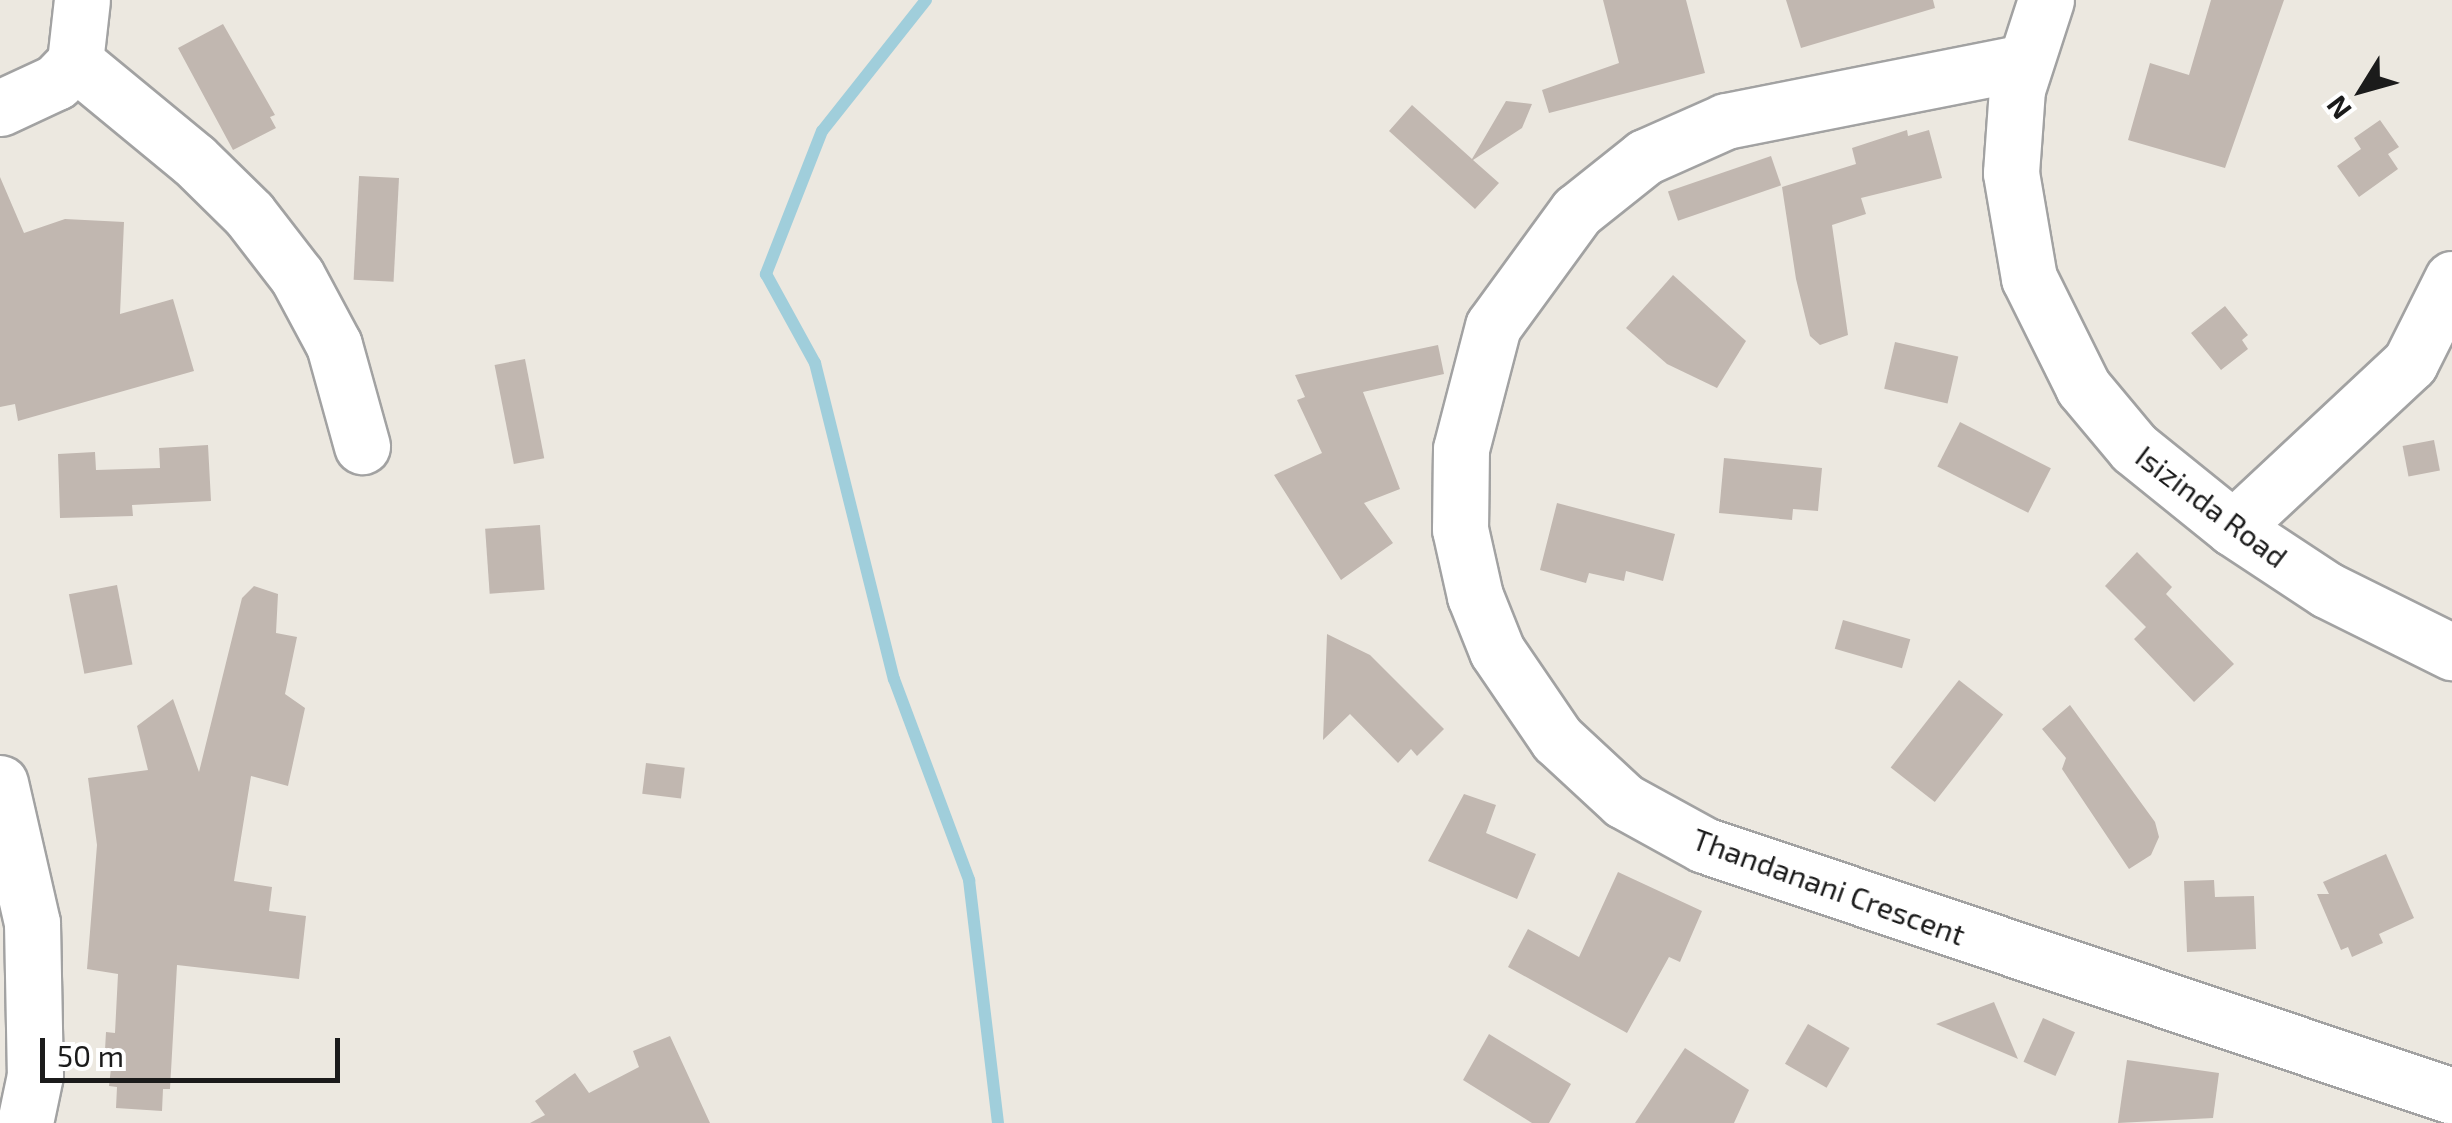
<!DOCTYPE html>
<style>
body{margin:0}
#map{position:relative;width:2452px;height:1123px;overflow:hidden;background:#ece8e0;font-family:"Exo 2",sans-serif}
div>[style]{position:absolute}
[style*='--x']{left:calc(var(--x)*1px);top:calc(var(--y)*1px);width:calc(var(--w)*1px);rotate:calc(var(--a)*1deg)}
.stream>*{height:12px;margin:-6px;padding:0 6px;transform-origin:6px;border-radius:6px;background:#a0cedb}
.building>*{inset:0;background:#c1b7b0;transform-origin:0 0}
.roads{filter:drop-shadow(2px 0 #a2a2a2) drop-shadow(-2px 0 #a2a2a2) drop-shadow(0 2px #a2a2a2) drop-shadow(0 -2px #a2a2a2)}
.minor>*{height:55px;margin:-27.5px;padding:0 27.5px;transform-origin:27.5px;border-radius:27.5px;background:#fff}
span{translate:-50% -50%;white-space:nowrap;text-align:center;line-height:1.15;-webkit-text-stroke:10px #fff;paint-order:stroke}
.street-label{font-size:30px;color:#1b1b1b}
.north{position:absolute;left:2312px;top:40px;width:100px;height:100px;-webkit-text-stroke:8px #fff;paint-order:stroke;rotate:233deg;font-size:28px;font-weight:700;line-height:40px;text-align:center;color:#1b1b1b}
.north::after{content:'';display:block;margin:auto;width:35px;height:45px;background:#1b1b1b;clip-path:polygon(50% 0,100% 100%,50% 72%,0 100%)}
.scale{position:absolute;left:40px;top:1038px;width:300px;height:45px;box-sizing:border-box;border:5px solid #1b1b1b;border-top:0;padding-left:12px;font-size:30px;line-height:35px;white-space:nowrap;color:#1b1b1b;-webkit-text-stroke:8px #fff;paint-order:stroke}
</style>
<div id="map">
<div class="stream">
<i style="--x:926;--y:0;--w:167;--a:128.4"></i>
<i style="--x:822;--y:131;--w:154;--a:111.4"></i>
<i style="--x:766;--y:274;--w:102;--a:61.2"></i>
<i style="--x:815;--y:363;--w:326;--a:76"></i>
<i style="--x:894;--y:679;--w:215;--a:69.5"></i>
<i style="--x:969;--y:880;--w:245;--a:83.2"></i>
</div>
<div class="building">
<i style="clip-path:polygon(1603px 0,1686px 0,1705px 73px,1549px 113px,1542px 90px,1619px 63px)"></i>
<i style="clip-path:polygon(1786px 0,1933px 0,1935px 8px,1801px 48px)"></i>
<i style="clip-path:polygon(2211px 0,2284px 0,2225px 168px,2128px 140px,2150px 63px,2189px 75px)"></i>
<i style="clip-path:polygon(223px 24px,275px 115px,270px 117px,276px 128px,233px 150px,178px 48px)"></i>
<i style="clip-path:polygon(1506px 101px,1532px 104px,1522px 128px,1473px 160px,1499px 183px,1475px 209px,1389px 131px,1412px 105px,1472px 159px)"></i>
<i style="clip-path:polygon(2380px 120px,2399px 147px,2388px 154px,2398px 169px,2359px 197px,2337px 166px,2361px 149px,2354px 138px)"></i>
<i style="clip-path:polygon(1907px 130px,1908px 136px,1929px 130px,1942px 178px,1861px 198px,1866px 214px,1832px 225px,1848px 335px,1820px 345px,1810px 336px,1796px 279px,1782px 187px,1856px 164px,1852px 148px)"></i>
<i style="left:1771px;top:156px;width:31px;height:109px;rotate:71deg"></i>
<i style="clip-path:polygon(0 177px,24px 233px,65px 219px,124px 222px,120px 314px,173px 299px,194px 371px,18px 421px,15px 404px,0 407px)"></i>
<i style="left:399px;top:178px;width:104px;height:40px;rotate:93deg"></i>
<i style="clip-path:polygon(1673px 275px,1746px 341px,1717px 388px,1667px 364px,1626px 328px)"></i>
<i style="clip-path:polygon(2225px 306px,2248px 335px,2242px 340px,2248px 349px,2221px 370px,2191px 333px)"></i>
<i style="left:1895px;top:342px;width:65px;height:48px;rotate:13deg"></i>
<i style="clip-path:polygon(1438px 345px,1444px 374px,1363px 392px,1400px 489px,1364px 503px,1393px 543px,1341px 580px,1274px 475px,1322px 453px,1297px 400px,1305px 397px,1295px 375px)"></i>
<i style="left:525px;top:359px;width:101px;height:31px;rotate:79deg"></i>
<i style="left:1960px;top:422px;width:102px;height:50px;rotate:27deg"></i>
<i style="left:2434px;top:440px;width:31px;height:32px;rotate:79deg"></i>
<i style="clip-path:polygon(208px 445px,211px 501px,132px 505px,133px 516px,60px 518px,58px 454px,95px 452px,96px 470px,160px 468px,159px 448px)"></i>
<i style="clip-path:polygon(1724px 458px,1822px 468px,1818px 511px,1793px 509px,1792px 520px,1719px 513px)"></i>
<i style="clip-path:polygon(1557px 503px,1675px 534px,1663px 581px,1626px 571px,1624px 581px,1589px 573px,1586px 583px,1540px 570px)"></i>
<i style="left:540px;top:525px;width:65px;height:55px;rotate:86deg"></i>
<i style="clip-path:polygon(2137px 552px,2172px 587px,2166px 594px,2234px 664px,2194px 702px,2134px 639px,2146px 627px,2105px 586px)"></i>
<i style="left:117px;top:585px;width:81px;height:49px;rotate:79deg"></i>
<i style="clip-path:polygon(254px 586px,278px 594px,276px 633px,297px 637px,285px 694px,305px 708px,288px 786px,251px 776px,234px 881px,272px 887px,269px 911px,306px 916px,299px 979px,177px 965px,170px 1089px,163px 1089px,162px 1111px,116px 1108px,117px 1087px,109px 1086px,111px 1068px,104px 1068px,106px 1032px,115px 1033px,118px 974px,87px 969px,97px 845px,88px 778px,148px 770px,137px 726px,173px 699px,199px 772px,242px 598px)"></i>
<i style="left:1843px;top:620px;width:70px;height:30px;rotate:16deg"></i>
<i style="clip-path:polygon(1327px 634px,1370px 655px,1444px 729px,1417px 756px,1411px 749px,1398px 763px,1350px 714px,1323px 740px)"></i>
<i style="left:1959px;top:680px;width:56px;height:111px;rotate:38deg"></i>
<i style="clip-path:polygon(2070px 705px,2155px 822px,2159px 837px,2151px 855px,2129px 869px,2062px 769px,2066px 758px,2042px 729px)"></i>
<i style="left:646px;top:763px;width:39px;height:31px;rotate:7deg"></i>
<i style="clip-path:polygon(1464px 794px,1496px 805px,1486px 833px,1536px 854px,1517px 899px,1428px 861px)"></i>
<i style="clip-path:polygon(2386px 854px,2414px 918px,2379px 934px,2383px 943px,2352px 957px,2348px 947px,2341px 950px,2317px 894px,2329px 894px,2323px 882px)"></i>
<i style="clip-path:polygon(1618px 872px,1702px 911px,1680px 962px,1669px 957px,1627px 1033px,1508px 967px,1528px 929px,1579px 957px)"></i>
<i style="clip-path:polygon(2214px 880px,2215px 897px,2254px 896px,2256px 949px,2187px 952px,2184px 881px)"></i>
<i style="clip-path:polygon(1994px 1002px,2018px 1059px,1936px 1024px)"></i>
<i style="left:2043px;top:1018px;width:35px;height:48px;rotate:24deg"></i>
<i style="left:1808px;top:1024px;width:48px;height:46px;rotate:30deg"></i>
<i style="clip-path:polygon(1489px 1034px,1571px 1084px,1549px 1123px,1532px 1123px,1463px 1080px)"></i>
<i style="clip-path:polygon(670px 1036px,710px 1123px,530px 1123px,545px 1115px,535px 1101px,575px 1073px,589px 1093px,639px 1067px,633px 1051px)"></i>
<i style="clip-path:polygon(1685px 1048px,1749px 1090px,1734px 1123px,1635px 1123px)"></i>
<i style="clip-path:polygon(2127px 1060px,2219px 1073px,2213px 1118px,2118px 1123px)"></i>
</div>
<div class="roads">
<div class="minor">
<i style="--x:2046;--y:0;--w:94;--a:108"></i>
<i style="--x:2017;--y:89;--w:84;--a:94.1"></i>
<i style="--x:2011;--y:173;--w:107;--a:80.3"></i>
<i style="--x:2029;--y:278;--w:122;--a:63.6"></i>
<i style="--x:2083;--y:387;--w:80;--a:50.1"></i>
<i style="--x:2134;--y:448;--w:127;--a:38.9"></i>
<i style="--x:2233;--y:528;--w:113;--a:33.4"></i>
<i style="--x:2327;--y:590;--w:140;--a:26.4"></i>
<i style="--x:75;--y:62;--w:154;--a:39.5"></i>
<i style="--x:194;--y:160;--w:77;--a:44.5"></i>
<i style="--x:249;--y:214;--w:78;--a:52.3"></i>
<i style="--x:297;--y:276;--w:78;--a:61.8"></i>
<i style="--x:334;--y:345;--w:105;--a:74.5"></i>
<i style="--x:2024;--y:62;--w:304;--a:168.8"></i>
<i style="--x:1726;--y:121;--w:89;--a:156"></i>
<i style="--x:1645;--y:157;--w:87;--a:141.5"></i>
<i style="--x:1577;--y:211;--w:142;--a:126.1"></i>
<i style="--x:1493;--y:326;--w:127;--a:104.6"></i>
<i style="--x:1461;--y:449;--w:80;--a:90.7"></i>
<i style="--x:1460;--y:529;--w:69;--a:77.4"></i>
<i style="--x:1475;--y:596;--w:59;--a:68.2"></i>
<i style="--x:1497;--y:651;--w:107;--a:55.7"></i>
<i style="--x:1557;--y:739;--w:91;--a:42.8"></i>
<i style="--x:1624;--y:801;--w:91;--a:28.8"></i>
<i style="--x:1704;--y:845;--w:789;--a:18.55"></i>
<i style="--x:0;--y:108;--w:62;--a:-24.9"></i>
<i style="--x:56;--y:82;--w:28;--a:-46"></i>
<i style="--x:75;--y:62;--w:62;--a:-83.6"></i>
<i style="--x:2233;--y:528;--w:242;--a:-43"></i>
<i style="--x:2410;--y:363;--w:94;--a:-63.4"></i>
<i style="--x:0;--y:783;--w:144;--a:77.1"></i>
<i style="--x:32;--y:923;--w:152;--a:88.9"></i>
<i style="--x:35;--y:1075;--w:49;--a:101.8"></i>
</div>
</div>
<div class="street-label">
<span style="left:2212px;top:506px;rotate:37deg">Isizinda Road</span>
<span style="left:1829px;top:886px;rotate:20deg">Thandanani Crescent</span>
</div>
<div class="north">N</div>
<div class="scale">50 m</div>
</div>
